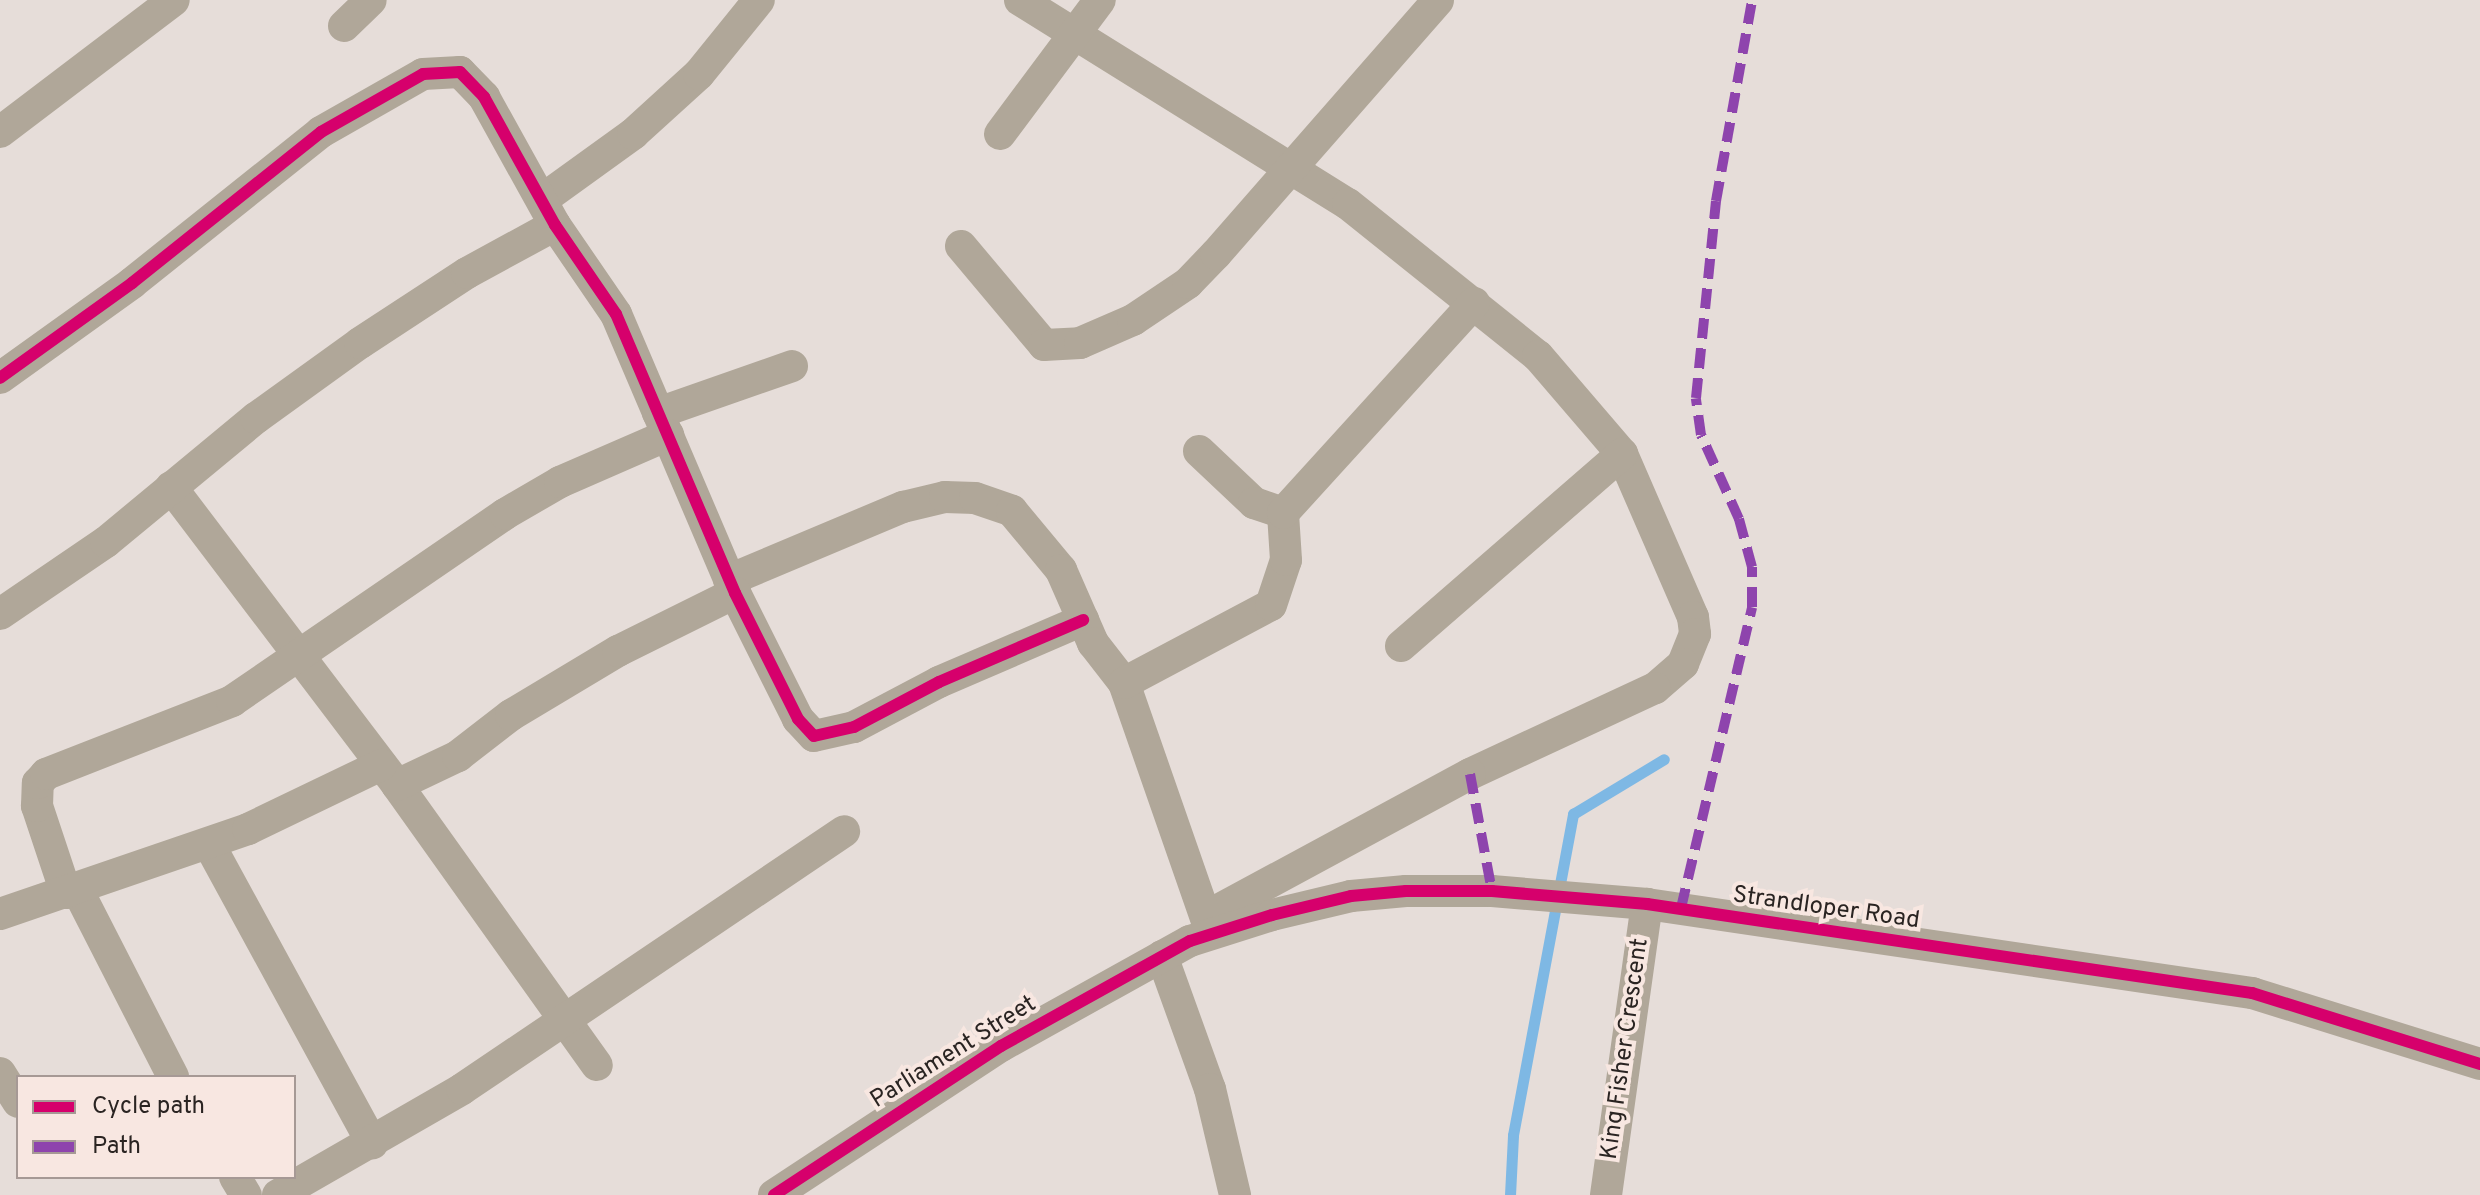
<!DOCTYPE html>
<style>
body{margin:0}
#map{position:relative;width:2480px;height:1195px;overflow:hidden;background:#e6ddd9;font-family:Overpass,sans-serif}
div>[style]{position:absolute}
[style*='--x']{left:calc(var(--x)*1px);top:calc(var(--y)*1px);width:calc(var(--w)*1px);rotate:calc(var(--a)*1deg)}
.stream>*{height:11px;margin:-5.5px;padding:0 5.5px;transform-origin:5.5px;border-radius:5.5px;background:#7eb8e4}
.minor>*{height:32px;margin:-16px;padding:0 16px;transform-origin:16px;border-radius:16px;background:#b0a799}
.quiet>*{height:10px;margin-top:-5px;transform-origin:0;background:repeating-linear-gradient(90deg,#8e44ad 0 20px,transparent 0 30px)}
.cycleway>*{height:12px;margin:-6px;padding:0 6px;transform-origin:6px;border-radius:6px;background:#d6006c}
span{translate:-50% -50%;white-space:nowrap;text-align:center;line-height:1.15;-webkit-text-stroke:8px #f8e7e1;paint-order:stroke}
.street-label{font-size:24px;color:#2a2422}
.legend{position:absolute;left:16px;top:1075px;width:280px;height:104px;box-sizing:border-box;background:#f8e7e1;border:2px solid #a69995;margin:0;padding:10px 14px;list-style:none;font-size:24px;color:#2a2422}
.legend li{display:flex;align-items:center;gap:16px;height:40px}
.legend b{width:40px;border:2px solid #a69995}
</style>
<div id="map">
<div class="stream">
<i style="--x:1510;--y:1195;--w:60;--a:-87.1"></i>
<i style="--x:1513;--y:1135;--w:327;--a:-79.4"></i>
<i style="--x:1573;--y:814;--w:106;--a:-31.1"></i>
</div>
<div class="minor">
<i style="--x:1020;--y:0;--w:386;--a:31.9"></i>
<i style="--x:1348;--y:204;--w:243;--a:38.7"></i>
<i style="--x:1538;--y:356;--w:129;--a:49.4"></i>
<i style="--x:1622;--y:454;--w:178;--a:66.5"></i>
<i style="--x:1693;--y:617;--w:17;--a:83"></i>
<i style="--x:1695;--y:634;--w:32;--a:112"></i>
<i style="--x:1683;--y:664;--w:37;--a:139"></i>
<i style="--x:1655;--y:688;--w:204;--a:155.1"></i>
<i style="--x:1470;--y:774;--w:300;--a:151.6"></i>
<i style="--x:344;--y:26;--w:37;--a:-44"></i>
<i style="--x:0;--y:132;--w:218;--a:-37.2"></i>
<i style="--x:1000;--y:134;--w:167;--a:-53.3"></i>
<i style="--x:543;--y:199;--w:111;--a:-35.8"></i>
<i style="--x:633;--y:134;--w:89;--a:-42.3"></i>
<i style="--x:699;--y:74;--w:95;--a:-51"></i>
<i style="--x:961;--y:246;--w:129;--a:50"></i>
<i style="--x:1044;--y:345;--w:36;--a:-3"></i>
<i style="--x:1080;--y:343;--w:58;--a:-23.5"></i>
<i style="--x:1133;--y:320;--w:66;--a:-33.9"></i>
<i style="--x:1188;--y:283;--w:40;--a:-46"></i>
<i style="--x:1216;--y:254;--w:337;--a:-48.8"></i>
<i style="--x:0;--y:378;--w:163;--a:-35.7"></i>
<i style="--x:132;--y:283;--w:242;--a:-38.6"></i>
<i style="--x:321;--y:132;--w:117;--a:-29.6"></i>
<i style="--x:423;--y:74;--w:37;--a:-3"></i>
<i style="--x:460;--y:72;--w:35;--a:46"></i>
<i style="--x:484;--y:97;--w:146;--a:61"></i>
<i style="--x:555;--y:225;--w:108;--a:55.6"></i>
<i style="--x:616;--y:314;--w:303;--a:66.9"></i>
<i style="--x:735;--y:593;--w:141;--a:63.4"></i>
<i style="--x:798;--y:719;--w:23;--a:47"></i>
<i style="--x:814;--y:736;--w:41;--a:-12.7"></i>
<i style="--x:854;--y:727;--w:96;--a:-27.9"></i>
<i style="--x:939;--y:682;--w:157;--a:-23.3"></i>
<i style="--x:658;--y:413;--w:142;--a:-19.3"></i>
<i style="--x:1199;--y:451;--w:76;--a:43.4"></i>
<i style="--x:1254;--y:503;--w:31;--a:19"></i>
<i style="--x:171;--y:487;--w:374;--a:52.8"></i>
<i style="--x:397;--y:785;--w:344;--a:54.5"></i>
<i style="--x:729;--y:580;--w:189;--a:-22.8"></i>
<i style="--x:903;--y:507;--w:43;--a:-13.4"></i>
<i style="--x:945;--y:497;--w:30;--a:2"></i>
<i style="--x:975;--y:498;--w:39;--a:19"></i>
<i style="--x:1012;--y:511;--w:77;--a:50.3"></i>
<i style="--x:1061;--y:570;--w:80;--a:66.3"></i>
<i style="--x:1093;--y:643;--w:51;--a:52.2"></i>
<i style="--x:1124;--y:683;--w:265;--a:70.8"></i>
<i style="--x:0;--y:614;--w:128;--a:-34.2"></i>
<i style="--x:106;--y:542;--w:195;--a:-39.6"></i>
<i style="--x:256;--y:418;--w:128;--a:-35.8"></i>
<i style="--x:360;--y:343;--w:128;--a:-33.2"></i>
<i style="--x:467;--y:273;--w:100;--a:-28.6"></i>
<i style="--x:1401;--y:646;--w:293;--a:-41"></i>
<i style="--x:1124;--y:683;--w:166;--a:-28"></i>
<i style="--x:1271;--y:605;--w:47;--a:-71.6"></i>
<i style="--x:1286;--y:560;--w:47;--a:-93.7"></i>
<i style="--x:1283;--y:513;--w:284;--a:-47.7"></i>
<i style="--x:397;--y:785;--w:68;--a:-25.4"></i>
<i style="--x:458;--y:756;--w:67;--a:-37.7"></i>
<i style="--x:511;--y:715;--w:125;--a:-30.9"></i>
<i style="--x:618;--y:651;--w:131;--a:-26.4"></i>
<i style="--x:209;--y:844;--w:341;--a:61.4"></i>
<i style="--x:77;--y:889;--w:211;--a:62.9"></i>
<i style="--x:66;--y:893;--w:92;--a:-108.4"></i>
<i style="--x:37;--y:806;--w:23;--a:-88"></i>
<i style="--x:38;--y:783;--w:12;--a:-48"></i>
<i style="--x:46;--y:774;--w:200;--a:-21.4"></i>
<i style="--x:232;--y:701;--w:331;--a:-34.4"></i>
<i style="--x:505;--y:514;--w:64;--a:-30.2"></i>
<i style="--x:560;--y:482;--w:118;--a:-23.5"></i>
<i style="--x:0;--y:914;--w:262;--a:-18.9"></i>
<i style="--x:248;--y:829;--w:148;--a:-25.7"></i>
<i style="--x:1162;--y:956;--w:141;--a:70.2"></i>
<i style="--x:1210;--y:1089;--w:109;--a:76.7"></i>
<i style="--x:0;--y:1073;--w:34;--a:58"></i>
<i style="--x:235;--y:1177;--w:21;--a:59"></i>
<i style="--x:278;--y:1195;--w:212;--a:-29.9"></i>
<i style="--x:462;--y:1089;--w:461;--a:-34"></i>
<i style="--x:774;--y:1195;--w:272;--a:-33.3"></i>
<i style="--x:1001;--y:1046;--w:216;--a:-29.1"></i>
<i style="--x:1190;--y:941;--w:86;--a:-17.6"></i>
<i style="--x:1272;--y:915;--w:81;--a:-13.5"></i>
<i style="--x:1351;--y:896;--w:55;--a:-5.2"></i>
<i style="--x:1406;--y:891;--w:86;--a:0"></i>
<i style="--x:1492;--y:891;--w:156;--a:4.8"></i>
<i style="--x:1647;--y:904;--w:612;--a:8.37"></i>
<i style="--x:2252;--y:993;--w:239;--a:17.3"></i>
<i style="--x:1606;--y:1195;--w:294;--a:-82"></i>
</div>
<div class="quiet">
<i style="--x:1470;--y:774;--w:119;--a:79.4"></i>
<i style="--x:1681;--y:908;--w:309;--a:-76.7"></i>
<i style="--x:1752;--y:607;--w:40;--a:-90"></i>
<i style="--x:1752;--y:567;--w:50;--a:-105.2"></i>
<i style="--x:1739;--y:519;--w:92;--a:-114.3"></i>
<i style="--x:1701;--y:435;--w:37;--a:-98"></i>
<i style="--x:1696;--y:398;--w:198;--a:-84.2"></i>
<i style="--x:1716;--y:201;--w:204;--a:-79.8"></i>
</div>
<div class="cycleway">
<i style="--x:0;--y:378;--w:163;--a:-35.7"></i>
<i style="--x:132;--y:283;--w:242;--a:-38.6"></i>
<i style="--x:321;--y:132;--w:117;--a:-29.6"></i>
<i style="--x:423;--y:74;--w:37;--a:-3"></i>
<i style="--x:460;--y:72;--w:35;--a:46"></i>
<i style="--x:484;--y:97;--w:146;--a:61"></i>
<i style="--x:555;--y:225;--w:108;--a:55.6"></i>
<i style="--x:616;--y:314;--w:303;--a:66.9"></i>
<i style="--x:735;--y:593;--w:141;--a:63.4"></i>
<i style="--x:798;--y:719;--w:23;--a:47"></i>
<i style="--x:814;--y:736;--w:41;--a:-12.7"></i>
<i style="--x:854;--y:727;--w:96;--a:-27.9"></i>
<i style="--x:939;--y:682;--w:157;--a:-23.3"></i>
<i style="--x:774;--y:1195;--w:272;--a:-33.3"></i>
<i style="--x:1001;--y:1046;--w:216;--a:-29.1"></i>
<i style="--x:1190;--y:941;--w:86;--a:-17.6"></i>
<i style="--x:1272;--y:915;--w:81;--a:-13.5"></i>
<i style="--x:1351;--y:896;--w:55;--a:-5.2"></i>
<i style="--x:1406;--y:891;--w:86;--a:0"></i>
<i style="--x:1492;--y:891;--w:156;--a:4.8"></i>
<i style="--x:1647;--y:904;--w:612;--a:8.37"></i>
<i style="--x:2252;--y:993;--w:239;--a:17.3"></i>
</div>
<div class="street-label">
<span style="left:1826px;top:909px;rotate:8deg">Strandloper Road</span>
<span style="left:1626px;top:1049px;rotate:-82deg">King Fisher Crescent</span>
<span style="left:954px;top:1053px;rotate:-32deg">Parliament Street</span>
</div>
<ul class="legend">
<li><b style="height:10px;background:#d6006c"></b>Cycle path</li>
<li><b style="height:10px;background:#8e44ad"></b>Path</li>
</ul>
</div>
